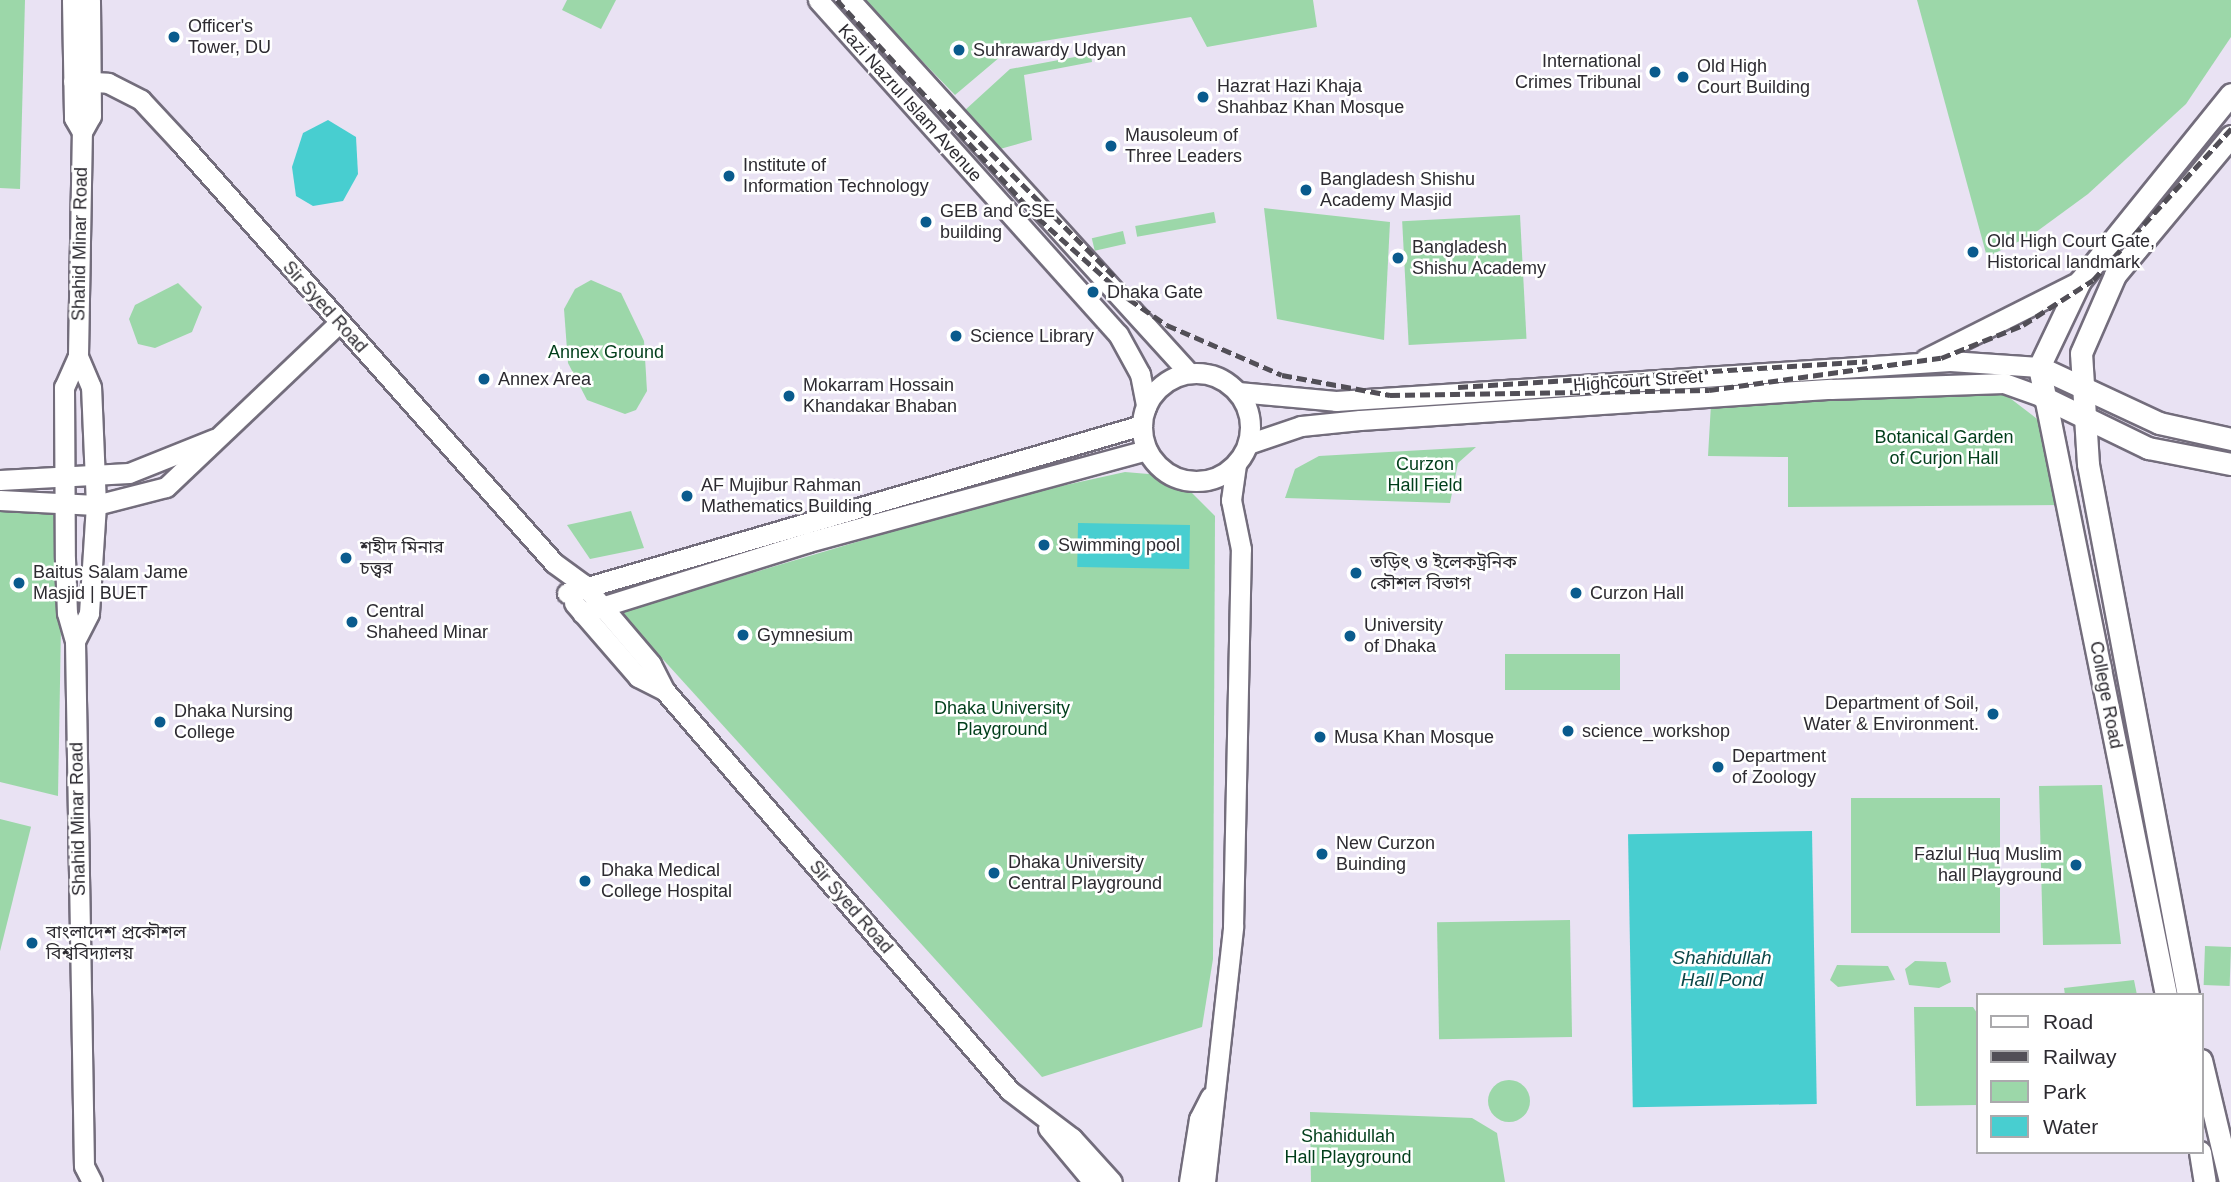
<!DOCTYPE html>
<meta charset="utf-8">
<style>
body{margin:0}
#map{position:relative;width:2231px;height:1182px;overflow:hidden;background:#e9e2f3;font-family:Helvetica,"Noto Sans Bengali",sans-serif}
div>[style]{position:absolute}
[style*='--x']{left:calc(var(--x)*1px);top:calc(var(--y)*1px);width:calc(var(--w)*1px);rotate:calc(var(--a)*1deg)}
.green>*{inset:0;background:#9cd7a9;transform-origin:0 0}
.round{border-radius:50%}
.water>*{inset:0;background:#48ced0;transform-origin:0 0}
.roads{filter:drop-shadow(2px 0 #736d7c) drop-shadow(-2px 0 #736d7c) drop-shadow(0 2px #736d7c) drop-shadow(0 -2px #736d7c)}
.secondary>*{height:19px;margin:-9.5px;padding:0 9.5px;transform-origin:9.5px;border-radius:9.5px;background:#fff}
.secondary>.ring{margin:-9.5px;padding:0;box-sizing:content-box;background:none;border:19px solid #fff;border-radius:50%}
.primary>*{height:21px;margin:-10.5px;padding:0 10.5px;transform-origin:10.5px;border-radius:10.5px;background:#fff}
.rail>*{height:4.5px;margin-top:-2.25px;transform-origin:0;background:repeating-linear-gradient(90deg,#524f57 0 10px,transparent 0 15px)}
.dots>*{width:19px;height:19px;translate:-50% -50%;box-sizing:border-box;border:4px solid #fff;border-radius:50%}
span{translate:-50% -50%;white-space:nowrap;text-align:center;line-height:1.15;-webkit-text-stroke:5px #fff;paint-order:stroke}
.poi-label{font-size:18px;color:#2d2b31}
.left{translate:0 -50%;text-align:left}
.right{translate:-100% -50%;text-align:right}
.street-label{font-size:18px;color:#2d2b31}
.park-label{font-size:18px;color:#003e1a}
.water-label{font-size:19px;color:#0c4849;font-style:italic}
.legend{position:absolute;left:1976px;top:993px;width:228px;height:161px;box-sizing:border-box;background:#fff;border:2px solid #abaaad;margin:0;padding:9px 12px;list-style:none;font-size:21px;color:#2d2b31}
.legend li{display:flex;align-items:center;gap:14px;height:35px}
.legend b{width:35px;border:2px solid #abaaad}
</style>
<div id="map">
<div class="green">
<div style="clip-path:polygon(0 0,25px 0,20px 189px,0 188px)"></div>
<div style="clip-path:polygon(567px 0,616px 0,601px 29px,562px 10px)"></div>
<div style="clip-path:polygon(863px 0,1313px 0,1317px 27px,1207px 47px,1191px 17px,1013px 46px,955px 95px)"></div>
<div style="clip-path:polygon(1917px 0,2231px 0,2231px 37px,2186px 104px,2088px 194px,2032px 235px,1987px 257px)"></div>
<div style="clip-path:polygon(1091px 54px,1092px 62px,1024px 75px,1032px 140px,1000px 149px,964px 111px,1010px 69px)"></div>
<div style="clip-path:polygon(1264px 208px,1390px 222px,1384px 340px,1277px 319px)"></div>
<div style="left:1214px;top:212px;width:11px;height:80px;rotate:80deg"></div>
<div style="left:1520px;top:215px;width:124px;height:118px;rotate:87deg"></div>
<div style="left:1123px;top:231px;width:13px;height:32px;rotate:77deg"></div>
<div style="clip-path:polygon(591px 280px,621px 293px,644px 341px,647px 391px,636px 410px,625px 414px,587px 400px,568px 363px,564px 309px,575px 289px)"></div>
<div style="clip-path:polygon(178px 283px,202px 307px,192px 332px,155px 348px,138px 344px,129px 319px,135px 305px)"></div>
<div style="clip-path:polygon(2002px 392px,2041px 422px,2061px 505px,1788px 507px,1788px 457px,1708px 456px,1711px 404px)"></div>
<div style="clip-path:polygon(1476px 447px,1458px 463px,1450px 503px,1285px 498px,1295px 469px,1319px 456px)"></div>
<div style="clip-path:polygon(1125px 472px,1160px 475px,1186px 487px,1215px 516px,1213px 959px,1202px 1027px,1042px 1077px,620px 612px,1002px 499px)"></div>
<div style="clip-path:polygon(0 505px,63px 512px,58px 796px,0 782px)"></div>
<div style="clip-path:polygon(631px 511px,644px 548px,590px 559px,567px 525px)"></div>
<div style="left:1505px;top:654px;width:115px;height:36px"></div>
<div style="clip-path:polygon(2102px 785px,2121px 944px,2043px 945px,2039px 786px)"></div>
<div style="left:2000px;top:798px;width:135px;height:149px;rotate:90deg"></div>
<div style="left:0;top:819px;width:32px;height:363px;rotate:14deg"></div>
<div style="left:1570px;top:920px;width:117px;height:133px;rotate:89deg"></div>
<div style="left:2205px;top:946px;width:26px;height:39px;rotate:2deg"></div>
<div style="clip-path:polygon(1915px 961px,1946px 962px,1951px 982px,1939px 988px,1909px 985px,1905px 969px)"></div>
<div style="clip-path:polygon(1837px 965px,1888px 966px,1895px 980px,1838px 987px,1830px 980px)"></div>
<div style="clip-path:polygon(2134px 980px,2137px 995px,2065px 995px,2064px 988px)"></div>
<div style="clip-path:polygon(1914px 1007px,1973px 1007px,1977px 1013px,1977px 1105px,1916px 1106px)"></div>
<div class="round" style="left:1488px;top:1080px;width:42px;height:42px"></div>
<div style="clip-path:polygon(1310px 1112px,1472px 1118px,1497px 1133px,1505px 1182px,1311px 1182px)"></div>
</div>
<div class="water">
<div style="clip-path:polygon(328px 120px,356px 137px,358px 174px,343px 201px,313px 206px,296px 196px,292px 167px,303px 133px)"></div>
<div style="left:1078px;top:523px;width:112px;height:44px;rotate:1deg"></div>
<div style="left:1812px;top:831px;width:273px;height:184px;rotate:89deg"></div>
</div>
<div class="roads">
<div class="secondary">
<div style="--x:72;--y:0;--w:118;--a:89"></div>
<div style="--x:74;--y:118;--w:16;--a:60"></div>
<div style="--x:818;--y:0;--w:449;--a:48.1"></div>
<div style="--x:1118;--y:334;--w:46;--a:61.2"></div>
<div style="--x:1140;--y:374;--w:33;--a:79"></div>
<div style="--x:850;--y:0;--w:504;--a:47.73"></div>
<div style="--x:73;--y:81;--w:35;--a:3"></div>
<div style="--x:108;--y:83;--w:37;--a:27"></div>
<div style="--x:141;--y:100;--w:57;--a:47.1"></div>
<div style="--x:180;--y:142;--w:563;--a:48.38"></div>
<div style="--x:554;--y:563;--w:36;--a:36"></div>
<div style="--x:583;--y:584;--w:105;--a:49.6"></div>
<div style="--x:651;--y:664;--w:30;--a:63"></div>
<div style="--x:665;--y:691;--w:528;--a:49.22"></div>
<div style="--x:1010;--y:1091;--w:78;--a:37.2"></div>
<div style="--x:1072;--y:1138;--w:59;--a:47.7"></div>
<div style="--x:78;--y:356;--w:34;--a:114"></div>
<div style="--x:64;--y:387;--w:172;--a:89.7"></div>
<div style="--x:65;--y:559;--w:54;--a:87.9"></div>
<div style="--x:67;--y:613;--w:29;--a:74"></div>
<div style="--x:75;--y:641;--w:525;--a:89.02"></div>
<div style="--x:84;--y:1166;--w:18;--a:63"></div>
<div style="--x:1925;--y:359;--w:174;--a:-26.7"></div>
<div class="ring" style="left:1142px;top:373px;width:89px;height:89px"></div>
<div style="--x:1238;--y:392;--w:98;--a:5.2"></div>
<div style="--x:1336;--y:401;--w:615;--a:-3.73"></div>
<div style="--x:1950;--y:361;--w:89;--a:3.9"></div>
<div style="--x:1248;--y:444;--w:56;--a:-18.8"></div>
<div style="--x:1301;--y:426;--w:59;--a:-5.8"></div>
<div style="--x:1360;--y:420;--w:472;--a:-3.8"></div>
<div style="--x:1831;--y:389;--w:173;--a:-2"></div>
<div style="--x:2004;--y:383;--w:41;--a:19.7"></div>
<div style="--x:0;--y:480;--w:129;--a:-3.1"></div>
<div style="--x:129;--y:473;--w:92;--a:-21.8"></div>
<div style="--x:0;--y:500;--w:96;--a:3"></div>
<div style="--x:96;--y:505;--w:72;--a:-14.4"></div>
<div style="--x:166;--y:487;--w:238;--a:-43.5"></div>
<div style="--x:567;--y:593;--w:599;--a:-16.29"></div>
<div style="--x:574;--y:603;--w:98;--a:49.1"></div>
<div style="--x:638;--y:677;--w:30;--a:27"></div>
<div style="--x:582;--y:613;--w:237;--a:-17.4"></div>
<div style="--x:808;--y:542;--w:351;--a:-15.2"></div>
<div style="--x:75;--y:641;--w:31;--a:-63"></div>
<div style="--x:89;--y:613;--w:108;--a:-86.3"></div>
<div style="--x:96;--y:505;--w:118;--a:-92.4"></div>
<div style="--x:91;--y:387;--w:34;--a:-113"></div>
<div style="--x:78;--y:356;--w:224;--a:-89"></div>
<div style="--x:82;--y:132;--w:18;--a:-61"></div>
<div style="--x:91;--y:116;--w:116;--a:-90.5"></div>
<div style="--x:1048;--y:1128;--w:70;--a:50.2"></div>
<div style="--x:1189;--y:1182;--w:64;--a:-81"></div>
<div style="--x:1199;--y:1119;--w:25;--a:-63"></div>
<div style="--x:1205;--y:1182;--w:257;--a:-83.7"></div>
<div style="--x:1233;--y:927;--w:378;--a:-88.8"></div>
<div style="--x:1241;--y:549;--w:50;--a:-101.5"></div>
<div style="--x:1231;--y:500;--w:36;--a:-82"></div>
</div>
<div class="primary">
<div style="--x:2039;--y:367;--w:132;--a:25"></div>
<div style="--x:2159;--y:423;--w:74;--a:12.5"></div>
<div style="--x:2043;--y:397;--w:117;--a:25.9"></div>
<div style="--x:2148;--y:448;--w:85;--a:10.9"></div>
<div style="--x:2166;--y:995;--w:641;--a:-101.43"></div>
<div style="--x:2039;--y:367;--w:95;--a:-64.5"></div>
<div style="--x:2080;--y:281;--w:240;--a:-51.1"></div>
<div style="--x:2188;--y:995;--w:540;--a:-100.67"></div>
<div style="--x:2088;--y:464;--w:111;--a:-93.6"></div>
<div style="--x:2081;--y:353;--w:85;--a:-66.4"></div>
<div style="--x:2115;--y:275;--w:181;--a:-50.2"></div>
<div style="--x:2201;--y:1060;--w:125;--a:76.6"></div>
<div style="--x:2200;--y:1152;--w:30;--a:81"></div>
</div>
</div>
<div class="rail">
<div style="--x:837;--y:0;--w:297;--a:47.3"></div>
<div style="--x:1038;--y:218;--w:122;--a:41.7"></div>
<div style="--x:1129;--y:299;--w:46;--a:34.4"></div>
<div style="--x:1167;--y:325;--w:125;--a:23.5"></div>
<div style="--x:1282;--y:375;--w:110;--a:10.5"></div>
<div style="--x:1390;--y:395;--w:319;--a:-0.9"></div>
<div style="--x:1709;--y:390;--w:234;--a:-7.9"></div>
<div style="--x:1941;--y:358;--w:88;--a:-21.9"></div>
<div style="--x:2023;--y:325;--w:83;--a:-32.7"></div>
<div style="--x:2093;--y:280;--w:205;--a:-47.6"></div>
<div style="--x:948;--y:110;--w:238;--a:45"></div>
<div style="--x:1458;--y:387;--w:410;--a:-3.6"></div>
</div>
<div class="dots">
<div style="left:174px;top:37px;background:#0a5b8d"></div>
<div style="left:959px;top:50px;background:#0a5b8d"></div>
<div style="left:1655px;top:72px;background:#0a5b8d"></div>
<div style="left:1683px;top:77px;background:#0a5b8d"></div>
<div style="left:1203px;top:97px;background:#0a5b8d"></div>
<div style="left:1111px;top:146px;background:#0a5b8d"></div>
<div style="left:729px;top:176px;background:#0a5b8d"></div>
<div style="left:1306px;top:190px;background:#0a5b8d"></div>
<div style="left:926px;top:222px;background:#0a5b8d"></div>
<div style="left:1973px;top:252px;background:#0a5b8d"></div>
<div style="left:1398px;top:258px;background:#0a5b8d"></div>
<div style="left:1093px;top:292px;background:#0a5b8d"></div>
<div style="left:956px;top:336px;background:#0a5b8d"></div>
<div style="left:484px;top:379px;background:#0a5b8d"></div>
<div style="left:789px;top:396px;background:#0a5b8d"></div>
<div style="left:687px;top:496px;background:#0a5b8d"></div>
<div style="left:1044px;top:545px;background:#0a5b8d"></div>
<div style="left:346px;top:558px;background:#0a5b8d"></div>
<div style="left:1356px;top:573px;background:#0a5b8d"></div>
<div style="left:19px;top:583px;background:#0a5b8d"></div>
<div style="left:1576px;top:593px;background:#0a5b8d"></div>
<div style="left:352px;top:622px;background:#0a5b8d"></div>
<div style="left:743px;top:635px;background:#0a5b8d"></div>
<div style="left:1350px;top:636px;background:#0a5b8d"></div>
<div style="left:1993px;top:714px;background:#0a5b8d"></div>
<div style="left:160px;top:722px;background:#0a5b8d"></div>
<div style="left:1568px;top:731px;background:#0a5b8d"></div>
<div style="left:1320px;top:737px;background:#0a5b8d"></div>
<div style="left:1718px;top:767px;background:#0a5b8d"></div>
<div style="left:1322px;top:854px;background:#0a5b8d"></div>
<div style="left:2076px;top:865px;background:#0a5b8d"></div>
<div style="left:994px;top:873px;background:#0a5b8d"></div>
<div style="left:585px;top:881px;background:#0a5b8d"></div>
<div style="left:32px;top:943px;background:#0a5b8d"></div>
</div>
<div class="poi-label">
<span class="left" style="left:188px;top:37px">Officer's<br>Tower, DU</span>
<span class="left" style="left:973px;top:50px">Suhrawardy Udyan</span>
<span class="right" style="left:1641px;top:72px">International<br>Crimes Tribunal</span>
<span class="left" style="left:1697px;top:77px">Old High<br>Court Building</span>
<span class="left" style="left:1217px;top:97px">Hazrat Hazi Khaja<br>Shahbaz Khan Mosque</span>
<span class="left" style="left:1125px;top:146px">Mausoleum of<br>Three Leaders</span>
<span class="left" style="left:743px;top:176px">Institute of<br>Information Technology</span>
<span class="left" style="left:1320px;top:190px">Bangladesh Shishu<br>Academy Masjid</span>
<span class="left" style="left:940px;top:222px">GEB and CSE<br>building</span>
<span class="left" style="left:1987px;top:252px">Old High Court Gate,<br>Historical landmark</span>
<span class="left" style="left:1412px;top:258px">Bangladesh<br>Shishu Academy</span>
<span class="left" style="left:1107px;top:292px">Dhaka Gate</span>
<span class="left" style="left:970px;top:336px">Science Library</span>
<span class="left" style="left:498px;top:379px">Annex Area</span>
<span class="left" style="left:803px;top:396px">Mokarram Hossain<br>Khandakar Bhaban</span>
<span class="left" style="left:701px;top:496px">AF Mujibur Rahman<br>Mathematics Building</span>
<span class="left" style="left:1058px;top:545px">Swimming pool</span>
<span class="left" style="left:360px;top:558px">শহীদ মিনার<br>চত্ত্বর</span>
<span class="left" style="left:1370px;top:573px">তড়িৎ ও ইলেকট্রনিক<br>কৌশল বিভাগ</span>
<span class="left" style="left:33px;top:583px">Baitus Salam Jame<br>Masjid | BUET</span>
<span class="left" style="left:1590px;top:593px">Curzon Hall</span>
<span class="left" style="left:366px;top:622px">Central<br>Shaheed Minar</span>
<span class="left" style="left:1364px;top:636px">University<br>of Dhaka</span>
<span class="left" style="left:757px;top:635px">Gymnesium</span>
<span class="right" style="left:1979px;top:714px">Department of Soil,<br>Water &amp; Environment.</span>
<span class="left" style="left:174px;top:722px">Dhaka Nursing<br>College</span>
<span class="left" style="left:1582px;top:731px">science_workshop</span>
<span class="left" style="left:1334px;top:737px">Musa Khan Mosque</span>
<span class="left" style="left:1732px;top:767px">Department<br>of Zoology</span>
<span class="left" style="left:1336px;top:854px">New Curzon<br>Buinding</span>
<span class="right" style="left:2062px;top:865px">Fazlul Huq Muslim<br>hall Playground</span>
<span class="left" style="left:1008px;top:873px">Dhaka University<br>Central Playground</span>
<span class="left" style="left:601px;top:881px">Dhaka Medical<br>College Hospital</span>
<span class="left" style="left:46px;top:943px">বাংলাদেশ প্রকৌশল<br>বিশ্ববিদ্যালয়</span>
</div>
<div class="street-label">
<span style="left:910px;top:103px;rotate:48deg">Kazi Nazrul Islam Avenue</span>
<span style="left:80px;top:244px;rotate:-89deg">Shahid Minar Road</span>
<span style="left:325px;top:307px;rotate:48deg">Sir Syed Road</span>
<span style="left:1638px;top:381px;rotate:-4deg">Highcourt Street</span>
<span style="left:2106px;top:695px;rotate:79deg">College Road</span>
<span style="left:78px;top:819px;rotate:-91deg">Shahid Minar Road</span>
<span style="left:851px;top:907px;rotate:49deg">Sir Syed Road</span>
</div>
<div class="park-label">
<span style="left:606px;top:352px">Annex Ground</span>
<span style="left:1944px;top:448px">Botanical Garden<br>of Curjon Hall</span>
<span style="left:1425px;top:475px">Curzon<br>Hall Field</span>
<span style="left:1002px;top:719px">Dhaka University<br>Playground</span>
<span style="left:1348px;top:1147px">Shahidullah<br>Hall Playground</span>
</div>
<div class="water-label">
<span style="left:1722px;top:969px">Shahidullah<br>Hall Pond</span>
</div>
<ul class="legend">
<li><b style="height:9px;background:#fff"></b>Road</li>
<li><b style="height:9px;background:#524f57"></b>Railway</li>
<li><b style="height:19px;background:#9cd7a9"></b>Park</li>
<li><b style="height:19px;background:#48ced0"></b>Water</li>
</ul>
</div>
